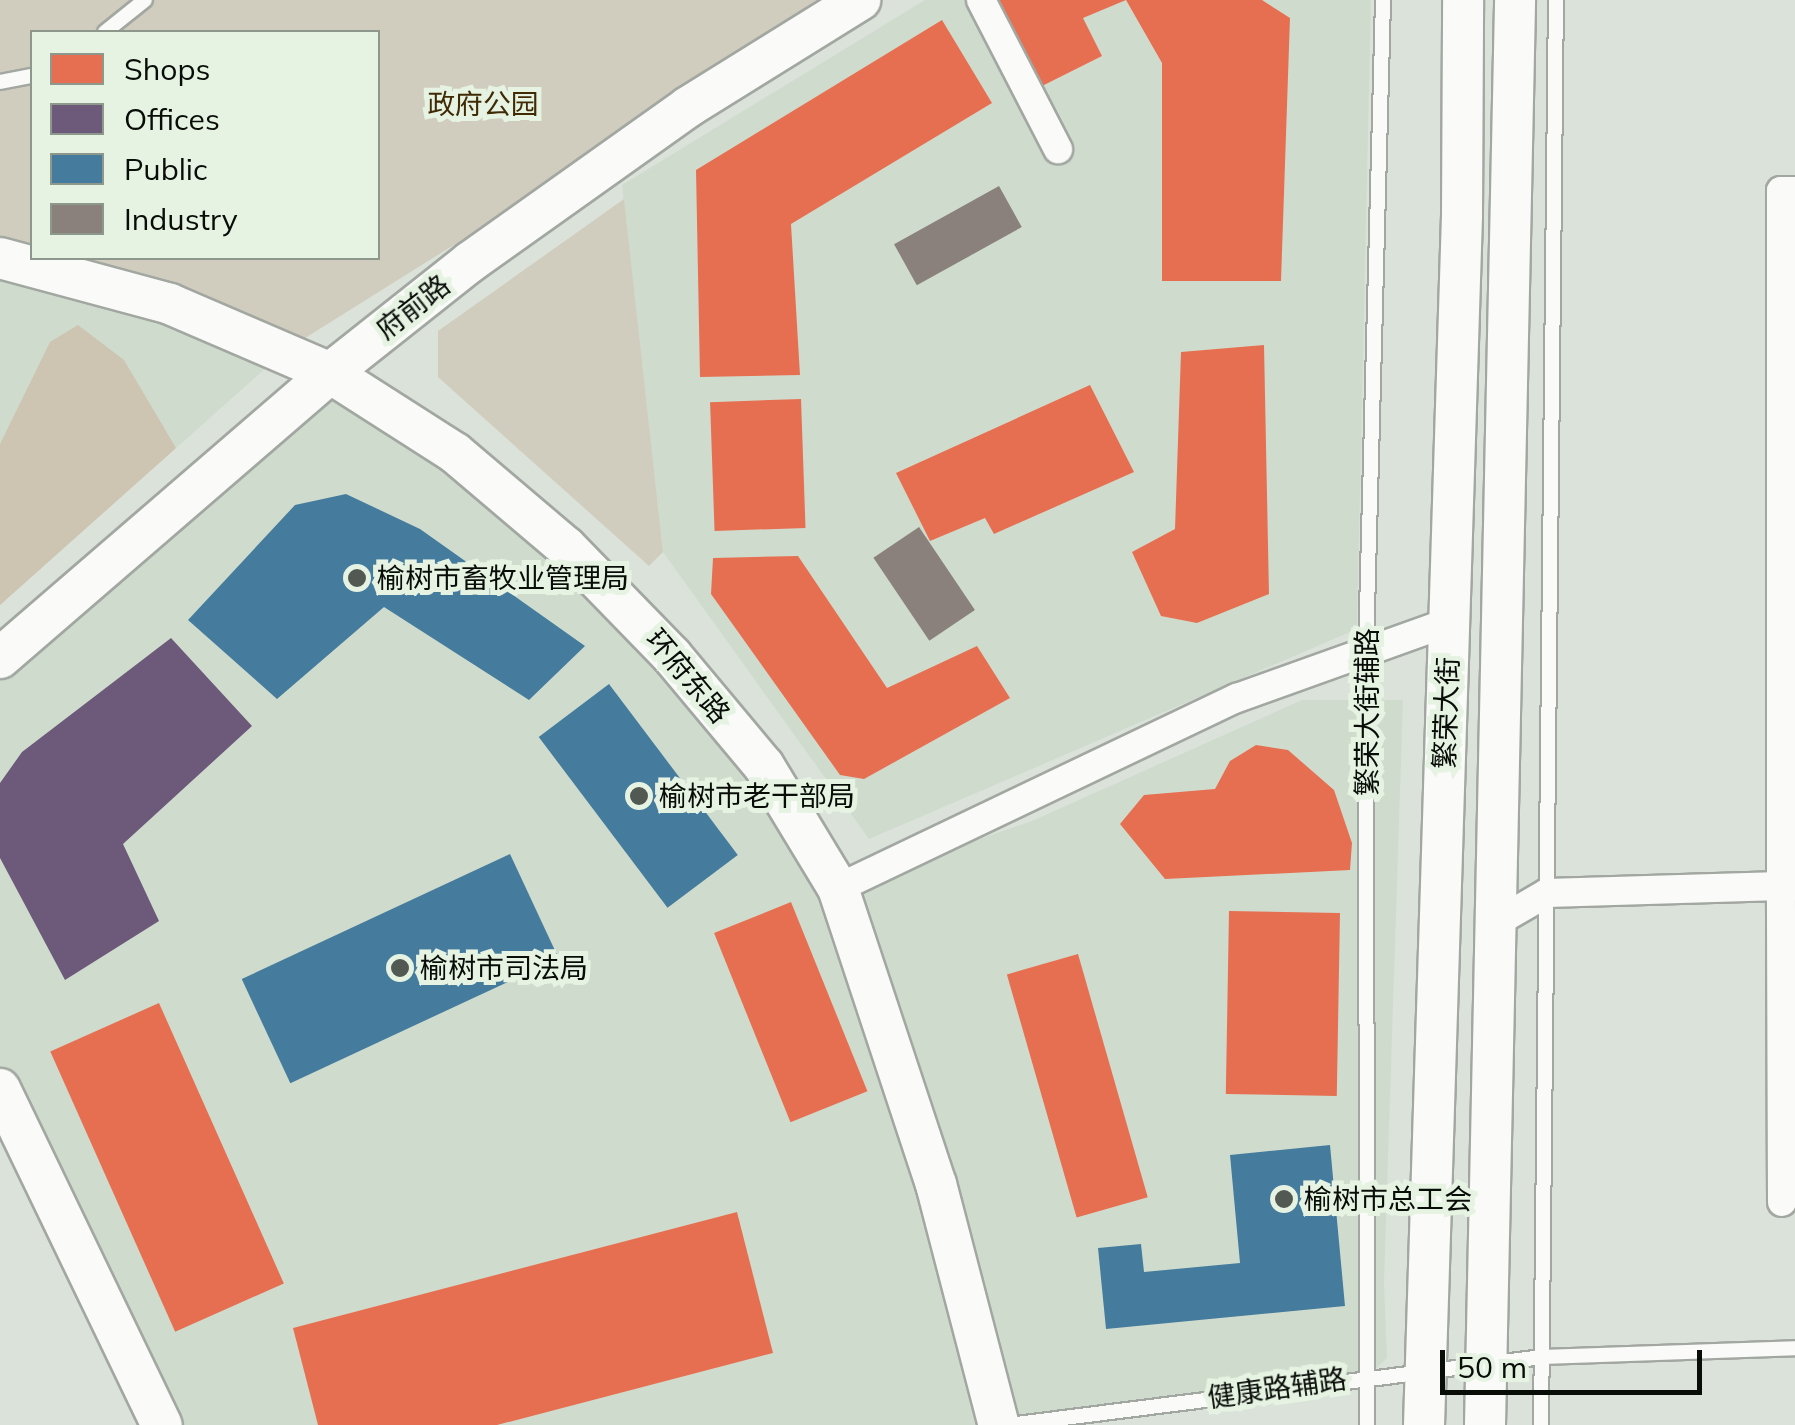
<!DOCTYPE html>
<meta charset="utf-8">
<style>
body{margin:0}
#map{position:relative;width:1795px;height:1425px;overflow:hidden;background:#dbe2da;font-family:Mulish,"Noto Sans SC",sans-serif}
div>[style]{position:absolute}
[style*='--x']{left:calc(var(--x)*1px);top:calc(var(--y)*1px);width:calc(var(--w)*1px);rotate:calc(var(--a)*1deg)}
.built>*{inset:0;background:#cfdccd}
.green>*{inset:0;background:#d1cdbe}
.forest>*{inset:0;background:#cdc4b1}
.shops>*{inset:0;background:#e76f51;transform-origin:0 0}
.offices>*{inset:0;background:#6d597a}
.public>*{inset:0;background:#457b9d;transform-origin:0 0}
.industry>*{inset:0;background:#8a817c;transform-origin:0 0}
.roads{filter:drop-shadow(2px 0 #a2a7a1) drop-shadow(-2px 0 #a2a7a1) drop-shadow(0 2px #a2a7a1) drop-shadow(0 -2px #a2a7a1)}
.lane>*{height:14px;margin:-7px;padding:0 7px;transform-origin:7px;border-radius:7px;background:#fafbf9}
.street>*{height:28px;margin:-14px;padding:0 14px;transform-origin:14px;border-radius:14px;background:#fafbf9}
.secondary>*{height:40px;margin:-20px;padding:0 20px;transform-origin:20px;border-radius:20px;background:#fafbf9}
.dots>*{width:28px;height:28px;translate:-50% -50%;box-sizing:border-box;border:5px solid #e6f3e3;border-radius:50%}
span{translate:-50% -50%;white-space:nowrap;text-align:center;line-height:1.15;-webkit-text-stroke:10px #e6f3e3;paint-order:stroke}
.park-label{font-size:28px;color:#402a04}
.street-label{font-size:28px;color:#090d08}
.poi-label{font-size:28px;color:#090d08}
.left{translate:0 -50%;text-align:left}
.legend{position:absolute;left:30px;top:30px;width:350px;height:230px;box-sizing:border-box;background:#e6f3e3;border:2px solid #8e978b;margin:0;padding:12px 18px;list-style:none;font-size:30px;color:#090d08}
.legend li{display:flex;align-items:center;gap:20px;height:50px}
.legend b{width:50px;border:2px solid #8e978b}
.scale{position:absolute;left:1440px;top:1350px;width:262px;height:45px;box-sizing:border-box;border:5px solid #090d08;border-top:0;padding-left:12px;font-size:30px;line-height:35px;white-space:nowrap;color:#090d08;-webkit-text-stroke:8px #e6f3e3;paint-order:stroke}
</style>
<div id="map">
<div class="built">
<div style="clip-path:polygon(925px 0,1371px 0,1357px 629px,869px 839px,663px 552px,622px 185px)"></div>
<div style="clip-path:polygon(0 266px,286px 350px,0 605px)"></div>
<div style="clip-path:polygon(330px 373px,566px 547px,838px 888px,1032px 821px,1302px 700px,1403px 700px,1384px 1282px,1387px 1358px,1368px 1376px,1009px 1425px,162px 1425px,0 1089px,0 652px)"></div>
</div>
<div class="green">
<div style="clip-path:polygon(evenodd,0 0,845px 0,286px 350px,0 266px,0 0,32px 32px,378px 32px,378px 258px,32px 258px,32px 32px)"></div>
<div style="clip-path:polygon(624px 199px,663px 552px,649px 566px,438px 377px,438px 331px)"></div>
</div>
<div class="forest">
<div style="clip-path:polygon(78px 325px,124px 360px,176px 448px,0 605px,0 444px,50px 342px)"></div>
</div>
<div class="shops">
<div style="clip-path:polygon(999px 0,1126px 0,1083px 18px,1102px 56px,1036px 89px,990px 5px)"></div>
<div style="clip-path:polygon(1126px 0,1262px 0,1290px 18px,1281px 281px,1162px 281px,1162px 63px)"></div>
<div style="clip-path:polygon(942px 20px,992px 103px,791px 224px,800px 375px,700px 377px,696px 170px)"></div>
<div style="clip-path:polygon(1264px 345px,1269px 594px,1197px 623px,1161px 616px,1132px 552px,1175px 529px,1181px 352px)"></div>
<div style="clip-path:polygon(1090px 385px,1134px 472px,994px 534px,985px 518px,930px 541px,896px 473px)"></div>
<div style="left:801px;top:399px;width:129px;height:91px;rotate:88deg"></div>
<div style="clip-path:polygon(798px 556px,887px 688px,977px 646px,1010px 698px,864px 779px,840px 775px,711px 594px,713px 558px)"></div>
<div style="clip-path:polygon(1256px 745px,1288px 750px,1334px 790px,1352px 843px,1350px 870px,1165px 879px,1120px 824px,1144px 795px,1215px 789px,1230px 761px)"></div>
<div style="left:791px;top:902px;width:204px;height:83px;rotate:68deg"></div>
<div style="left:1229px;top:911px;width:111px;height:183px;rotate:1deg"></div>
<div style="left:1078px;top:954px;width:253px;height:74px;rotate:74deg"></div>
<div style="left:159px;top:1003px;width:307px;height:119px;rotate:66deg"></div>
<div style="clip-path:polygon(737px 1212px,773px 1353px,497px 1425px,318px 1425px,293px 1328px)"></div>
</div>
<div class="offices">
<div style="clip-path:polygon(171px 638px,252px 726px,123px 844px,159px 921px,65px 980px,0 858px,0 783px,22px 752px)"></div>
</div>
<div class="public">
<div style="clip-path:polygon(346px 494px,420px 529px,585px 646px,529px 700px,384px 607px,277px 699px,188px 620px,295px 505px)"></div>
<div style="left:609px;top:684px;width:214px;height:88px;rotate:53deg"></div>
<div style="left:510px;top:854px;width:115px;height:296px;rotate:65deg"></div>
<div style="clip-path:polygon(1330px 1145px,1345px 1306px,1106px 1329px,1098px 1248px,1141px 1244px,1144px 1272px,1240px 1263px,1230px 1155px)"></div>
</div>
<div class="industry">
<div style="left:999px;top:186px;width:47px;height:120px;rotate:61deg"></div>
<div style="left:919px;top:527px;width:100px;height:55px;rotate:56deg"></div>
</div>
<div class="roads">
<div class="lane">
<div style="--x:105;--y:32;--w:51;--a:-38.7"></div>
<div style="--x:0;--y:82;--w:33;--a:-11"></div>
<div style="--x:1009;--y:1425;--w:537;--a:-7.27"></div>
<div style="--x:1542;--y:1357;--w:253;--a:-2"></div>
<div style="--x:1367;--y:1425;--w:776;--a:-90.07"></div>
<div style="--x:1366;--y:649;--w:649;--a:-88.5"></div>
<div style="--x:1541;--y:1425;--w:1425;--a:-89.4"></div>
</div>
<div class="street">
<div style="--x:981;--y:0;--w:168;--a:62.7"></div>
<div style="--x:838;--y:888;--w:442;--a:-25.5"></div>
<div style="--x:1237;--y:698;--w:225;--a:-19.7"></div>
<div style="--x:1497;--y:922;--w:58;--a:-30.1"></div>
<div style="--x:1547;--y:893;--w:234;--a:-1.7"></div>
<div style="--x:1781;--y:886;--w:695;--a:-90"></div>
<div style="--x:1781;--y:191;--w:14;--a:0"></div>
<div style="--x:1782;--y:1202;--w:316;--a:-90.2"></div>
<div style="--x:1781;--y:886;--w:14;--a:0"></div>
</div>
<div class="secondary">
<div style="--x:0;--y:258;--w:176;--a:15.1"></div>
<div style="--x:170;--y:304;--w:174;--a:23.3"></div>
<div style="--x:330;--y:373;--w:148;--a:32.6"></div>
<div style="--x:455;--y:453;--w:145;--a:40.3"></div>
<div style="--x:566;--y:547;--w:152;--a:45.8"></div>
<div style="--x:672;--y:656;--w:143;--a:50.1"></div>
<div style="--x:764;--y:766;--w:143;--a:58.8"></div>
<div style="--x:838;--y:888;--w:312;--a:71.7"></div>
<div style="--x:936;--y:1184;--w:249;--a:75.4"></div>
<div style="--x:0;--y:658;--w:436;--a:-40.8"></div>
<div style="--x:330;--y:373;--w:179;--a:-38.4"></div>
<div style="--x:470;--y:262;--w:267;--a:-35.4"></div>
<div style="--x:688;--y:107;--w:203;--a:-31.9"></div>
<div style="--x:0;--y:1089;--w:373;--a:64.3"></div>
<div style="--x:1424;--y:1425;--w:1211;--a:-88.2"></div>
<div style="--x:1462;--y:215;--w:215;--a:-89.7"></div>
<div style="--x:1485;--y:1425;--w:1425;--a:-88.79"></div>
</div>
</div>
<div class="dots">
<div style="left:357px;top:578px;background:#525852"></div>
<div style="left:639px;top:796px;background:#525852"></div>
<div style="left:400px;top:968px;background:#525852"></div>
<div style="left:1284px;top:1199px;background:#525852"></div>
</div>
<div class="park-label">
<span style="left:483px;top:104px">政府公园</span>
</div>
<div class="street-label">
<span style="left:413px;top:307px;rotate:-38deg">府前路</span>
<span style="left:688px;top:676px;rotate:50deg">环府东路</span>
<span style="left:1367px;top:712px;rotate:-90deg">繁荣大街辅路</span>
<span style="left:1446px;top:713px;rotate:-88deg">繁荣大街</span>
<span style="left:1277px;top:1388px;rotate:-8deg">健康路辅路</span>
</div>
<div class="poi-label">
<span class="left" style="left:377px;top:578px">榆树市畜牧业管理局</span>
<span class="left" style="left:659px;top:796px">榆树市老干部局</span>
<span class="left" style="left:420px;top:968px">榆树市司法局</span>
<span class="left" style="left:1304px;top:1199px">榆树市总工会</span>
</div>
<ul class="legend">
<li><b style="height:28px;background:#e76f51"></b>Shops</li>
<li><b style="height:28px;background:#6d597a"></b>Offices</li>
<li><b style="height:28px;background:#457b9d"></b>Public</li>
<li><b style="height:28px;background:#8a817c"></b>Industry</li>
</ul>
<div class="scale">50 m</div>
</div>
